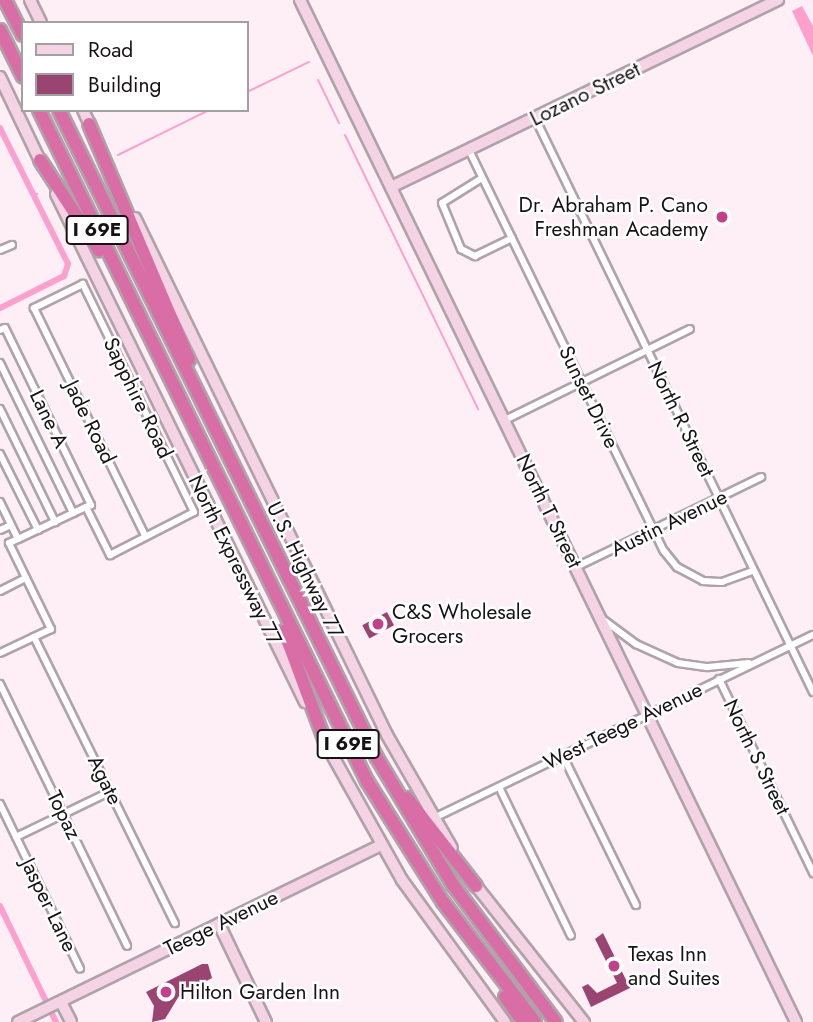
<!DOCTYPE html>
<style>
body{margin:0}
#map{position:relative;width:813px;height:1022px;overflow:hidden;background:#fdeff5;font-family:Jost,sans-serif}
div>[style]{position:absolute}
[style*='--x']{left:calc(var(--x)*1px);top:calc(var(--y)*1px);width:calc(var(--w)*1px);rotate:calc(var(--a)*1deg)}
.water>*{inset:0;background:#fea0ce}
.stream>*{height:2px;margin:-1px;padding:0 1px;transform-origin:1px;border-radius:1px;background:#fea0ce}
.canal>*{height:6px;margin:-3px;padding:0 3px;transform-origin:3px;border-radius:3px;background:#fea0ce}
.building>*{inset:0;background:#994471;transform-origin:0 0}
.roads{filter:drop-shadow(2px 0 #afa2a8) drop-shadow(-2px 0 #afa2a8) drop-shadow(0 2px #afa2a8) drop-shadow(0 -2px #afa2a8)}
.street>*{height:6px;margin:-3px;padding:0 3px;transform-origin:3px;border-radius:3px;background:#fff}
.secondary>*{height:10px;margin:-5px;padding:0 5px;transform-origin:5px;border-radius:5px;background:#f4d4e4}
.highway>*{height:12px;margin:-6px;padding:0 6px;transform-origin:6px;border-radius:6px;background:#d96ea6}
.dots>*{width:19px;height:19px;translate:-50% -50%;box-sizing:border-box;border:4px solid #fff;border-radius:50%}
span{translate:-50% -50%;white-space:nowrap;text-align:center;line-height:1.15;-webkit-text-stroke:5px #fff;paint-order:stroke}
.shield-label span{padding:2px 5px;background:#fff;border:2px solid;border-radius:5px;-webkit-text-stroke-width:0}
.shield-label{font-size:19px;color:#171214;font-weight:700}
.street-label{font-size:21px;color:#171214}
.poi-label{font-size:21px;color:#171214}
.right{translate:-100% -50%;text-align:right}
.left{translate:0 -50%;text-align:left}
.legend{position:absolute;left:21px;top:21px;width:228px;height:91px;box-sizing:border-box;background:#fff;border:2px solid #a2a0a1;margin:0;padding:9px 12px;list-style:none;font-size:21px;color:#171214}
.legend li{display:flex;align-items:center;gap:14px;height:35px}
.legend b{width:35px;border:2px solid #a2a0a1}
</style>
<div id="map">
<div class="water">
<div style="clip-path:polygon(802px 6px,813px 26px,813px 56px,792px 11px)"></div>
</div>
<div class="stream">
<div style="--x:318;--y:80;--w:48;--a:64"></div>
<div style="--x:247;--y:92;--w:69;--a:-25.8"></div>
<div style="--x:345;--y:135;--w:305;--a:64.1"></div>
<div style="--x:118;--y:155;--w:102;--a:-26.3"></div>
<div style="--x:34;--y:196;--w:4;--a:-34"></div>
</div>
<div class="canal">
<div style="--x:0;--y:128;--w:152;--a:63.4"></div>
<div style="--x:68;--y:264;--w:13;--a:108"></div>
<div style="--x:64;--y:276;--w:72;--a:153.4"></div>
<div style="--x:0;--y:906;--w:129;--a:64.2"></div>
</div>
<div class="building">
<div style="left:387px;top:612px;width:15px;height:28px;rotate:62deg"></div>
<div style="clip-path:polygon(603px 933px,630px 988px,591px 1007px,582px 987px,588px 984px,597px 993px,617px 983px,595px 939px)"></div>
<div style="clip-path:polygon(202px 964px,208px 964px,212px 978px,179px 996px,165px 1019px,152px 1022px,154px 1006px,146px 992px)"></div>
</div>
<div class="roads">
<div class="street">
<div style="--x:535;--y:118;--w:638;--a:64.16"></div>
<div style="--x:469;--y:150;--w:446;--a:64.1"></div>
<div style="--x:664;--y:551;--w:21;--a:51"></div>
<div style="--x:677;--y:567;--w:30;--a:28"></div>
<div style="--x:703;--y:581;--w:19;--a:3"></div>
<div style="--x:722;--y:582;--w:33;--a:-20"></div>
<div style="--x:482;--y:178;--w:47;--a:148"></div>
<div style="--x:442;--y:203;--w:50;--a:67.6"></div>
<div style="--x:461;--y:249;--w:16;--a:27"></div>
<div style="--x:475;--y:256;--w:41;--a:-25.9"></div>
<div style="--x:0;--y:250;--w:13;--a:-23"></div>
<div style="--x:0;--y:330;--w:5;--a:-22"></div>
<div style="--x:5;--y:328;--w:197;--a:64.1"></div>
<div style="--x:91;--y:505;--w:5;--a:158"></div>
<div style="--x:0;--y:363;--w:167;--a:64"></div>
<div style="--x:0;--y:409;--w:126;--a:64"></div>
<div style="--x:505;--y:420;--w:206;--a:-26.2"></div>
<div style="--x:0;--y:454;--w:85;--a:63.4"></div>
<div style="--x:0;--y:502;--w:41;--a:64.1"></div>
<div style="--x:18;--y:539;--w:10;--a:156"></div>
<div style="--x:9;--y:543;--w:96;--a:64"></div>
<div style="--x:51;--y:629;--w:56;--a:154.8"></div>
<div style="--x:86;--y:507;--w:54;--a:63.4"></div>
<div style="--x:110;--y:555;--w:94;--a:-27.1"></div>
<div style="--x:194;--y:512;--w:254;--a:-116"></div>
<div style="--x:83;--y:284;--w:55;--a:153.9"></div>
<div style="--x:34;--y:308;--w:254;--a:64"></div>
<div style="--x:0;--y:530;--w:12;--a:-24"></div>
<div style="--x:18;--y:539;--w:75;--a:-25.2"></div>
<div style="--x:576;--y:567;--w:206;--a:-25.9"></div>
<div style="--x:0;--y:591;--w:29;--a:-27"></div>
<div style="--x:601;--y:618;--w:44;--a:36.6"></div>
<div style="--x:636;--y:644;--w:46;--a:24.3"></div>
<div style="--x:678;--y:663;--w:30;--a:8"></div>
<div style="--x:708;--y:667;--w:41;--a:-5.6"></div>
<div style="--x:34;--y:637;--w:319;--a:63.8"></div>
<div style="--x:719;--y:679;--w:216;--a:64.1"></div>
<div style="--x:0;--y:684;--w:291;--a:64.1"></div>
<div style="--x:563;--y:756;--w:166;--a:63.9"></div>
<div style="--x:499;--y:787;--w:165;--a:64.2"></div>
<div style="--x:0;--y:804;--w:183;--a:64.1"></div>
<div style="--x:434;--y:818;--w:421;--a:-25.8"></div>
<div style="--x:16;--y:837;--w:106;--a:-25.8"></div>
</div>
<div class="secondary">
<div style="--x:30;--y:0;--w:25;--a:64"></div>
<div style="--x:300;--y:0;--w:1136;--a:64.11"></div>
<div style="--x:0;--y:77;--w:98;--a:64.5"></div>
<div style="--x:83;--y:110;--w:21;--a:65"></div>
<div style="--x:391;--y:187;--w:430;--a:-25.8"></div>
<div style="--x:56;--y:194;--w:566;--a:63.89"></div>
<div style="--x:135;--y:218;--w:575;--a:64.01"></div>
<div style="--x:387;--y:735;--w:130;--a:60.1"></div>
<div style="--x:326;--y:744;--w:156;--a:60.8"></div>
<div style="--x:402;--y:880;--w:175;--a:54"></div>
<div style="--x:473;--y:882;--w:179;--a:51.6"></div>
<div style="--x:219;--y:924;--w:109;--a:64.4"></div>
<div style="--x:61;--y:1002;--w:22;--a:63"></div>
<div style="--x:18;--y:1022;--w:404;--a:-26"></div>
</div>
<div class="highway">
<div style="--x:5;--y:0;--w:39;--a:63"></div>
<div style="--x:0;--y:30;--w:52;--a:63.9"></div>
<div style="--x:39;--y:110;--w:747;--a:63.95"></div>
<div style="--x:367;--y:781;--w:143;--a:57.9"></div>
<div style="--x:443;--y:902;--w:151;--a:52.5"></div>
<div style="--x:59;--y:110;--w:722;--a:63.86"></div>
<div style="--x:377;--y:758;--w:148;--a:59.1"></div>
<div style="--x:453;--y:885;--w:171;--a:53.1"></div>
<div style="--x:89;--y:124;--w:256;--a:67"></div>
<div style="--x:40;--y:160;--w:108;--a:56.8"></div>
<div style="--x:284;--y:631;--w:126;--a:69.6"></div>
<div style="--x:407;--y:798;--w:112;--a:51.9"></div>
<div style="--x:505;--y:997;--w:31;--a:54"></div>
</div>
</div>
<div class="dots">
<div style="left:722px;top:217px;background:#c14089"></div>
<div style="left:378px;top:624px;background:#c14089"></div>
<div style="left:614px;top:966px;background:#c14089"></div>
<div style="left:166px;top:992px;background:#c14089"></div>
</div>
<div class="shield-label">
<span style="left:97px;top:230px">I 69E</span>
<span style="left:348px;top:744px">I 69E</span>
</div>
<div class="street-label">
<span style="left:585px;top:94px;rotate:-26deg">Lozano Street</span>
<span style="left:589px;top:397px;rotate:64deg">Sunset Drive</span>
<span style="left:138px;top:398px;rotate:64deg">Sapphire Road</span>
<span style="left:49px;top:419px;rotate:64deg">Lane A</span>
<span style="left:681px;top:419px;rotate:64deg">North R Street</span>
<span style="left:90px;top:422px;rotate:64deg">Jade Road</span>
<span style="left:549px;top:511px;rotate:64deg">North T Street</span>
<span style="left:669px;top:523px;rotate:-26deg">Austin Avenue</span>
<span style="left:235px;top:560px;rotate:64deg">North Expressway 77</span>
<span style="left:305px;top:570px;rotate:64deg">U.S. Highway 77</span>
<span style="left:623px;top:726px;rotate:-26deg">West Teege Avenue</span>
<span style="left:757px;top:757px;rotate:64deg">North S Street</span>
<span style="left:105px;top:780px;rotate:64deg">Agate</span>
<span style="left:64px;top:815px;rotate:64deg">Topaz</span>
<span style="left:49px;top:905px;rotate:64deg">Jasper Lane</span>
<span style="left:221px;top:923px;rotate:-26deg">Teege Avenue</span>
</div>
<div class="poi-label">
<span class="right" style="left:708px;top:217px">Dr. Abraham P. Cano<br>Freshman Academy</span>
<span class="left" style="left:392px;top:624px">C&amp;S Wholesale<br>Grocers</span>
<span class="left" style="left:628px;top:966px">Texas Inn<br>and Suites</span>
<span class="left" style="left:180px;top:992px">Hilton Garden Inn</span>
</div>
<ul class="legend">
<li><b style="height:9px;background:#f4d4e4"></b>Road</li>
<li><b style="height:19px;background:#994471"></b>Building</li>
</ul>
</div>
